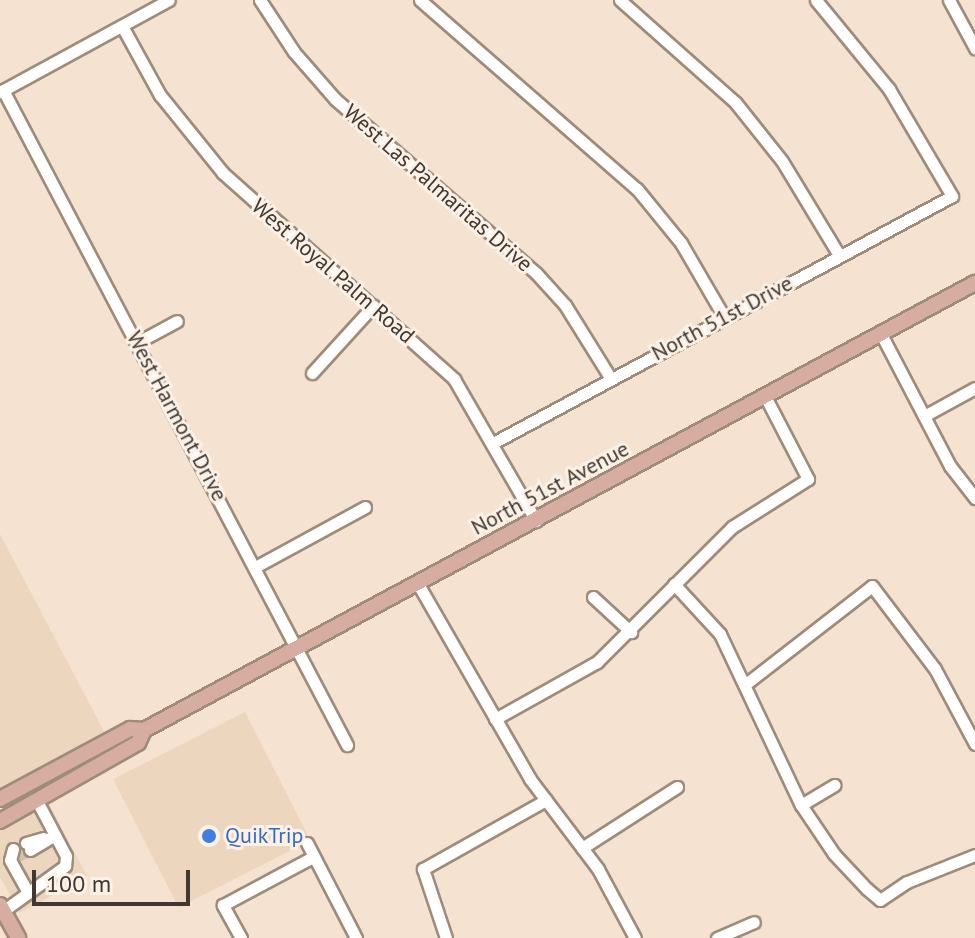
<!DOCTYPE html>
<style>
body{margin:0}
#map{position:relative;width:975px;height:938px;overflow:hidden;background:#f5e2d0;font-family:"PT Sans",sans-serif}
div>[style]{position:absolute}
[style*='--x']{left:calc(var(--x)*1px);top:calc(var(--y)*1px);width:calc(var(--w)*1px);rotate:calc(var(--a)*1deg)}
.built>*{inset:0;background:#edd6be;transform-origin:0 0}
.minor-tunnel>*{height:11px;margin-top:-5.5px;transform-origin:0;background:repeating-linear-gradient(90deg,#d1c0b0 0 11px,transparent 0 16.5px)}
.roads{filter:drop-shadow(2px 0 #9e8c7b) drop-shadow(-2px 0 #9e8c7b) drop-shadow(0 2px #9e8c7b) drop-shadow(0 -2px #9e8c7b)}
.minor>*{height:11px;margin:-5.5px;padding:0 5.5px;transform-origin:5.5px;border-radius:5.5px;background:#fff}
.major>*{height:14px;margin:-7px;padding:0 7px;transform-origin:7px;border-radius:7px;background:#d6ada0}
.dots>*{width:22px;height:22px;translate:-50% -50%;box-sizing:border-box;border:4px solid #fcf1e6;border-radius:50%}
span{translate:-50% -50%;white-space:nowrap;text-align:center;line-height:1.15;-webkit-text-stroke:6px #fcf1e6;paint-order:stroke}
.street-label{font-size:22px;color:#403831}
.shop-label{font-size:22px;color:#366cbe}
.left{translate:0 -50%;text-align:left}
.scale{position:absolute;left:32px;top:870px;width:158px;height:36px;box-sizing:border-box;border:4px solid #403831;border-top:0;padding-left:10px;font-size:24px;line-height:28px;white-space:nowrap;color:#403831;-webkit-text-stroke:6px #fcf1e6;paint-order:stroke}
</style>
<div id="map">
<div class="built">
<div style="clip-path:polygon(0 534px,106px 735px,0 792px)"></div>
<div style="left:245px;top:712px;width:144px;height:148px;rotate:63deg"></div>
<div style="clip-path:polygon(49px 804px,87px 876px,20px 913px,0 877px,0 830px)"></div>
</div>
<div class="minor-tunnel">
<div style="--x:17;--y:857;--w:15;--a:-28"></div>
</div>
<div class="roads">
<div class="minor">
<div style="--x:260;--y:0;--w:62;--a:56.8"></div>
<div style="--x:294;--y:52;--w:62;--a:48.9"></div>
<div style="--x:335;--y:99;--w:266;--a:40.9"></div>
<div style="--x:536;--y:273;--w:43;--a:47.8"></div>
<div style="--x:565;--y:305;--w:87;--a:58.1"></div>
<div style="--x:420;--y:0;--w:288;--a:41.1"></div>
<div style="--x:637;--y:189;--w:70;--a:50.8"></div>
<div style="--x:681;--y:243;--w:86;--a:59.8"></div>
<div style="--x:620;--y:0;--w:154;--a:41.6"></div>
<div style="--x:735;--y:102;--w:75;--a:51.5"></div>
<div style="--x:782;--y:161;--w:110;--a:58.8"></div>
<div style="--x:949;--y:0;--w:55;--a:61.6"></div>
<div style="--x:122;--y:26;--w:79;--a:61.2"></div>
<div style="--x:160;--y:95;--w:100;--a:51.1"></div>
<div style="--x:223;--y:173;--w:310;--a:41.7"></div>
<div style="--x:454;--y:379;--w:164;--a:60"></div>
<div style="--x:3;--y:90;--w:740;--a:62.29"></div>
<div style="--x:0;--y:92;--w:192;--a:-28.6"></div>
<div style="--x:881;--y:334;--w:149;--a:62.4"></div>
<div style="--x:950;--y:466;--w:41;--a:52"></div>
<div style="--x:138;--y:342;--w:44;--a:-28.3"></div>
<div style="--x:312;--y:373;--w:91;--a:-47.7"></div>
<div style="--x:924;--y:416;--w:58;--a:-28.8"></div>
<div style="--x:493;--y:443;--w:521;--a:-28.29"></div>
<div style="--x:952;--y:196;--w:124;--a:-120.5"></div>
<div style="--x:889;--y:89;--w:115;--a:-129.4"></div>
<div style="--x:257;--y:566;--w:123;--a:-28.6"></div>
<div style="--x:418;--y:584;--w:225;--a:60.1"></div>
<div style="--x:530;--y:779;--w:113;--a:52.9"></div>
<div style="--x:598;--y:869;--w:78;--a:61.8"></div>
<div style="--x:674;--y:584;--w:68;--a:47.4"></div>
<div style="--x:720;--y:634;--w:189;--a:64.7"></div>
<div style="--x:801;--y:805;--w:59;--a:56"></div>
<div style="--x:834;--y:854;--w:48;--a:46.7"></div>
<div style="--x:867;--y:889;--w:17;--a:40"></div>
<div style="--x:880;--y:900;--w:32;--a:-34"></div>
<div style="--x:907;--y:882;--w:73;--a:-21.7"></div>
<div style="--x:593;--y:597;--w:52;--a:42.6"></div>
<div style="--x:747;--y:683;--w:158;--a:-37.8"></div>
<div style="--x:872;--y:586;--w:104;--a:52.8"></div>
<div style="--x:935;--y:669;--w:85;--a:61.9"></div>
<div style="--x:495;--y:719;--w:117;--a:-29.2"></div>
<div style="--x:597;--y:662;--w:191;--a:-45"></div>
<div style="--x:732;--y:527;--w:90;--a:-32.3"></div>
<div style="--x:808;--y:479;--w:93;--a:-117.4"></div>
<div style="--x:801;--y:805;--w:39;--a:-31"></div>
<div style="--x:26;--y:843;--w:18;--a:-16"></div>
<div style="--x:307;--y:843;--w:107;--a:62.7"></div>
<div style="--x:582;--y:848;--w:113;--a:-32.7"></div>
<div style="--x:13;--y:849;--w:11;--a:105"></div>
<div style="--x:10;--y:860;--w:37;--a:61"></div>
<div style="--x:30;--y:850;--w:29;--a:-31"></div>
<div style="--x:3;--y:911;--w:77;--a:-36"></div>
<div style="--x:65;--y:866;--w:10;--a:-84"></div>
<div style="--x:66;--y:856;--w:62;--a:-117.8"></div>
<div style="--x:241;--y:938;--w:38;--a:-119"></div>
<div style="--x:223;--y:905;--w:102;--a:-28.1"></div>
<div style="--x:446;--y:938;--w:73;--a:-108.4"></div>
<div style="--x:423;--y:869;--w:141;--a:-29.3"></div>
<div style="--x:717;--y:938;--w:40;--a:-23.4"></div>
</div>
<div class="major">
<div style="--x:0;--y:799;--w:148;--a:-28.3"></div>
<div style="--x:130;--y:729;--w:14;--a:4"></div>
<div style="--x:144;--y:730;--w:944;--a:-28.28"></div>
<div style="--x:0;--y:821;--w:159;--a:-29.5"></div>
<div style="--x:138;--y:743;--w:14;--a:-65"></div>
<div style="--x:0;--y:905;--w:38;--a:61"></div>
</div>
</div>
<div class="dots">
<div style="left:209px;top:836px;background:#3f7fe0"></div>
</div>
<div class="street-label">
<span style="left:438px;top:188px;rotate:41deg">West Las Palmaritas Drive</span>
<span style="left:333px;top:271px;rotate:41deg">West Royal Palm Road</span>
<span style="left:722px;top:318px;rotate:-28deg">North 51st Drive</span>
<span style="left:177px;top:416px;rotate:62deg">West Harmont Drive</span>
<span style="left:550px;top:488px;rotate:-28deg">North 51st Avenue</span>
</div>
<div class="shop-label">
<span class="left" style="left:225px;top:836px">QuikTrip</span>
</div>
<div class="scale">100 m</div>
</div>
